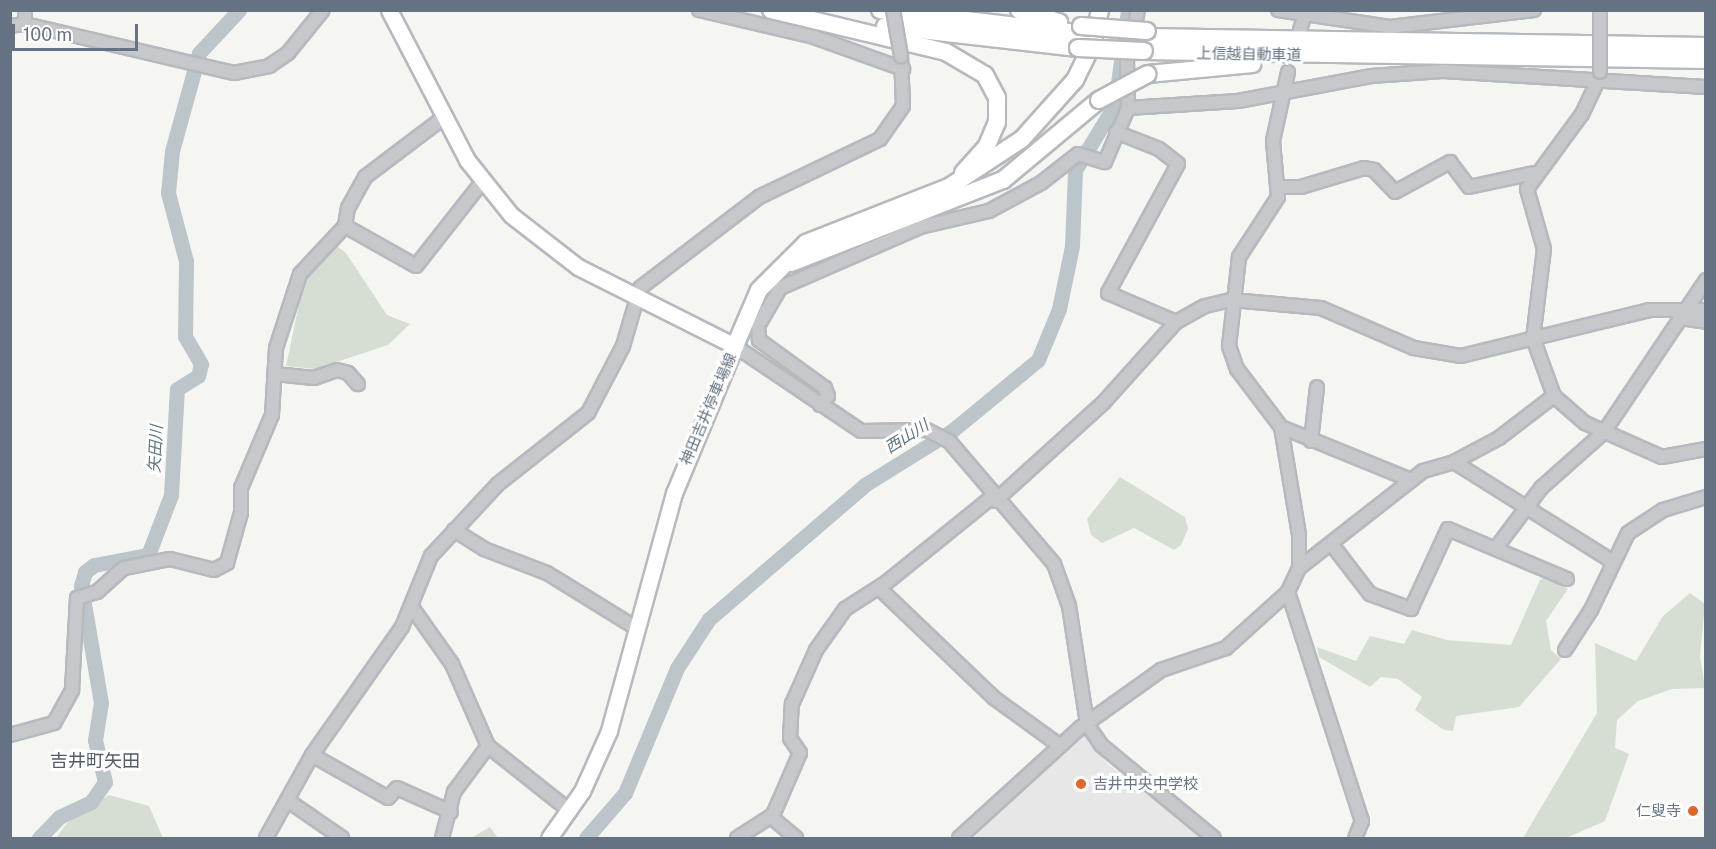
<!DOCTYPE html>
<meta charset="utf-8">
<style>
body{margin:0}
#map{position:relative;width:1716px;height:849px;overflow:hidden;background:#f5f6f2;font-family:"Public Sans","Noto Sans JP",sans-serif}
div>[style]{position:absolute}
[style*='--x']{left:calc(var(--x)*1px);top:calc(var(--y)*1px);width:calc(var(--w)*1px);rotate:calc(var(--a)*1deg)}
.built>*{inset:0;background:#e6e7e6}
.green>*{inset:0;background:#d6ddd3}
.river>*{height:15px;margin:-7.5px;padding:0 7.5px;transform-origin:7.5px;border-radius:7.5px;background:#bcc5ca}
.roads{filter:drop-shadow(2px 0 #b6b9be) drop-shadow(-2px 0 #b6b9be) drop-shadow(0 2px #b6b9be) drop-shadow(0 -2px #b6b9be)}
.minor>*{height:12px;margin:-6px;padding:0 6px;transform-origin:6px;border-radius:6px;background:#c6c8cc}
.major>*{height:15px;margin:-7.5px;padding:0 7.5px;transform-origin:7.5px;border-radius:7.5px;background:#fff}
.highway>*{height:16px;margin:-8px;padding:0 8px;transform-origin:8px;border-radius:8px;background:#fff}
.bridges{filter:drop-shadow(2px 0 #b6b8bc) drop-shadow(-2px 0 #b6b8bc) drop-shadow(0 2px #b6b8bc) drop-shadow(0 -2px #b6b8bc)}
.minor-bridge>*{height:12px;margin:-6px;padding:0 6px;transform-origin:6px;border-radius:6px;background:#c6c8cc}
.highway-bridge>*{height:16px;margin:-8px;padding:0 8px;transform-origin:8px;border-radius:8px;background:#fff}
.dots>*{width:16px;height:16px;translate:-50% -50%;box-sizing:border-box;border:3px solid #fff;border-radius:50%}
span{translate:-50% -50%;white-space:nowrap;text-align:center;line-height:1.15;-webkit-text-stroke:6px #fff;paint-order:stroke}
.street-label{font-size:15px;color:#657283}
.poi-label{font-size:15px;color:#657283}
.left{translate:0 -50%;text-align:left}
.right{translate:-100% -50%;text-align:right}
.water-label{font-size:16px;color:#61747f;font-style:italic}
.quarter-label{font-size:18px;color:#535c68}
.frame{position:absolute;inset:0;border:12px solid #657283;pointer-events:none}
.scale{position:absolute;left:12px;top:24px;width:126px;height:27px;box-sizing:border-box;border:3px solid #657283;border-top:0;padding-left:8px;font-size:18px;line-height:21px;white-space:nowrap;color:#657283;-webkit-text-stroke:4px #fff;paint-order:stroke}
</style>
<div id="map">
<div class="built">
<div style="clip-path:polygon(1081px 731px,1108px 764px,1205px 838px,964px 838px)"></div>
</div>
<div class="green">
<div style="clip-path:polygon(335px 245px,346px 253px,387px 315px,410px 324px,388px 345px,315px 369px,286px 366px,310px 252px)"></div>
<div style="clip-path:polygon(1120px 477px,1185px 517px,1188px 529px,1181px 545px,1174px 550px,1134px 528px,1102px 543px,1091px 535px,1087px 519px)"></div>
<div style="clip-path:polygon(1546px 576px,1568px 589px,1546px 621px,1551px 650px,1561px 659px,1519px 707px,1456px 716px,1453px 731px,1444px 730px,1415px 710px,1422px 697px,1398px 679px,1381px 677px,1370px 687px,1319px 657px,1317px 647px,1356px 661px,1370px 636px,1404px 644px,1412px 630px,1447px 640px,1511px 645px,1540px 580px)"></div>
<div style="clip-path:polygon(1690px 593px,1705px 604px,1700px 656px,1705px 688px,1672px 689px,1638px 701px,1617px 720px,1615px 748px,1629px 754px,1605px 821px,1566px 838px,1523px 838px,1597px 713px,1595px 643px,1636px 661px,1663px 616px)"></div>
<div style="clip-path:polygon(109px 795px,149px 806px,163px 838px,56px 838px,67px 823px)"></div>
<div style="clip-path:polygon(490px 827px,498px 838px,471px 838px)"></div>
</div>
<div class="river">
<div style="--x:39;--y:838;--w:29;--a:-46"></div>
<div style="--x:59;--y:817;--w:35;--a:-25"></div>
<div style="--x:91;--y:802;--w:24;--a:-55"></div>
<div style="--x:105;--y:782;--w:43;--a:-103.4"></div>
<div style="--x:95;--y:740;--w:37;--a:-81"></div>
<div style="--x:101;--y:703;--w:119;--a:-99.7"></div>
<div style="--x:81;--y:586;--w:15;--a:-74"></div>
<div style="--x:85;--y:572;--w:11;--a:-38"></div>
<div style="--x:94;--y:565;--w:55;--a:-10.5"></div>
<div style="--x:148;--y:555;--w:64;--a:-69"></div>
<div style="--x:171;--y:495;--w:106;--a:-86.8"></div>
<div style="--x:177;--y:389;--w:25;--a:-32"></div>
<div style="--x:198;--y:376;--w:12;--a:-76"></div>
<div style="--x:201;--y:364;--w:32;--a:-120"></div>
<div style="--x:185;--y:336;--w:75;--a:-89.2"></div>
<div style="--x:186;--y:261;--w:70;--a:-104.8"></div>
<div style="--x:168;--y:193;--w:42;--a:-84.6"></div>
<div style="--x:172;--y:151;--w:102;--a:-74.6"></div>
<div style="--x:199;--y:53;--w:59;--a:-47.1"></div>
<div style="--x:586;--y:838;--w:60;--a:-49.1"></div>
<div style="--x:625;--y:793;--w:135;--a:-67.4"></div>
<div style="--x:677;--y:668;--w:59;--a:-56.9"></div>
<div style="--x:709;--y:619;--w:207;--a:-40.7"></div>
<div style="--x:866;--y:484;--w:102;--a:-31.8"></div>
<div style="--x:953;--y:430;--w:110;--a:-39.5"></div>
<div style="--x:1038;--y:360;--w:55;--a:-67.6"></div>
<div style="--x:1059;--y:309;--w:64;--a:-78.3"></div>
<div style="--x:1072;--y:246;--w:76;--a:-87.7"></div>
<div style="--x:1075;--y:170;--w:76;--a:-58.4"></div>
<div style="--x:1115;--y:105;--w:96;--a:-82.2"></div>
</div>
<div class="roads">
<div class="minor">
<div style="--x:25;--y:10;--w:14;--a:90"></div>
<div style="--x:699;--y:10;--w:118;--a:13.2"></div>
<div style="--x:814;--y:37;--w:95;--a:19.8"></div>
<div style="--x:1278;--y:10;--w:113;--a:8.6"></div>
<div style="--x:1390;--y:27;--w:145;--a:-6.7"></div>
<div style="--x:10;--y:26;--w:15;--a:-8"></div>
<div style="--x:25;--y:24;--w:215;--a:13.2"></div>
<div style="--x:234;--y:73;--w:36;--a:-11"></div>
<div style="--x:269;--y:66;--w:23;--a:-34"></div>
<div style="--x:288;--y:53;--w:55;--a:-50.9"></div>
<div style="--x:1300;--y:30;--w:21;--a:-73"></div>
<div style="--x:1288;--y:72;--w:71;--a:102.3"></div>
<div style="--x:1273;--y:141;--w:56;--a:84.9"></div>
<div style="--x:1278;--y:197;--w:72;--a:123"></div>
<div style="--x:1239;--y:257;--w:90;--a:96.4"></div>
<div style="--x:1229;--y:346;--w:24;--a:71"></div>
<div style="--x:1237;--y:369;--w:73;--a:52.8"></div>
<div style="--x:1281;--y:427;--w:109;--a:80.5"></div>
<div style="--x:1299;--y:534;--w:34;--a:90"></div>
<div style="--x:1299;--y:568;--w:26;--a:115"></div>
<div style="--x:1288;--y:592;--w:241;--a:72.1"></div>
<div style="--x:1362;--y:821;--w:18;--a:112"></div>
<div style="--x:1600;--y:76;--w:42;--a:115.3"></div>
<div style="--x:1582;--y:114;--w:93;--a:126.3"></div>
<div style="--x:1527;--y:189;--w:62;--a:74.2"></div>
<div style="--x:1544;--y:249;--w:90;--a:97"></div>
<div style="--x:1533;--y:338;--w:62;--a:70.1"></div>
<div style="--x:1554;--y:396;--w:41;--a:41.1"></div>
<div style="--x:1585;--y:423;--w:84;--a:23.8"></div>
<div style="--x:1662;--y:457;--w:45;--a:-10.3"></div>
<div style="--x:1128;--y:108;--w:47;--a:-91.2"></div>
<div style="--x:1127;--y:61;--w:52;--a:-77.8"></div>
<div style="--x:1116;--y:132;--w:46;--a:21.6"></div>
<div style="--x:1159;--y:149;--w:24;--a:38"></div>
<div style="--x:1178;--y:164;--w:147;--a:118.5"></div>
<div style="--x:1108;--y:293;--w:74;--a:23.1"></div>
<div style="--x:1278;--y:187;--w:23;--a:0"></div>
<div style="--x:1301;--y:187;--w:66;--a:-16.8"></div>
<div style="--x:1364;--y:168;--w:10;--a:11"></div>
<div style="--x:1374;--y:170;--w:30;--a:46"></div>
<div style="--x:1395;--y:192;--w:63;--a:-28.6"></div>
<div style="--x:1450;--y:162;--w:31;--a:53"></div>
<div style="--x:1469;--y:187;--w:66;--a:-12.2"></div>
<div style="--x:345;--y:226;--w:81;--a:29.4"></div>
<div style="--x:416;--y:266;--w:107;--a:-51.8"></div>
<div style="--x:1679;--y:318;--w:27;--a:8"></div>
<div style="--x:735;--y:346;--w:152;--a:34"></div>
<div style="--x:861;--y:431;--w:66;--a:-0.9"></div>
<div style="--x:927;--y:430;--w:25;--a:27"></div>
<div style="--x:949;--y:441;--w:162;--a:49.5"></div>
<div style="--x:1054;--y:564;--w:45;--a:70.3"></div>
<div style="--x:1069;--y:606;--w:119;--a:81.3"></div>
<div style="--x:1087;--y:724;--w:25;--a:56"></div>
<div style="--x:1101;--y:745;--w:146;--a:39.5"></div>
<div style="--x:275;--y:374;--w:39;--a:6"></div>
<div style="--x:314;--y:378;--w:24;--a:-19"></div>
<div style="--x:337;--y:370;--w:11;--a:15"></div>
<div style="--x:348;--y:373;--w:15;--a:48"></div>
<div style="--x:820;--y:405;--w:12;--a:-48"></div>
<div style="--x:828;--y:396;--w:9;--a:-111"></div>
<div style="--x:825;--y:388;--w:82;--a:-144"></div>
<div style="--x:759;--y:340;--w:14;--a:-94"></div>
<div style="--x:758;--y:326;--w:44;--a:-59.9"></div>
<div style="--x:780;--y:288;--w:153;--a:-23.5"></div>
<div style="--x:920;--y:227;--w:71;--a:-13.1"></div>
<div style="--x:989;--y:211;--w:59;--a:-28.3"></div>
<div style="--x:1041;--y:183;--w:47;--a:-38.1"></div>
<div style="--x:1078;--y:154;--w:28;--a:17"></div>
<div style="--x:1105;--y:162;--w:59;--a:-66.9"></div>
<div style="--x:1128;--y:108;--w:110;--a:-3.6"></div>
<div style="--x:1238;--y:101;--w:135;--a:-10.6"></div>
<div style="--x:1371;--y:76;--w:72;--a:-4"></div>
<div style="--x:1443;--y:71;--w:263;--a:3.5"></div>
<div style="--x:1281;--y:427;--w:140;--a:22.2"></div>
<div style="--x:1311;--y:441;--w:54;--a:-83.7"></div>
<div style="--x:1454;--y:462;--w:51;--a:-28.1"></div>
<div style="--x:1499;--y:438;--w:69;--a:-37.4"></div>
<div style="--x:995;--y:501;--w:147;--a:-42.2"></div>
<div style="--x:1104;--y:402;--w:108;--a:-48"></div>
<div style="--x:1176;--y:322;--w:33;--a:-29"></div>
<div style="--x:1205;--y:306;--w:28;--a:-13"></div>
<div style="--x:1232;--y:300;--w:89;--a:5.1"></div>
<div style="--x:1321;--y:308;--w:101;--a:23.3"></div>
<div style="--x:1414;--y:348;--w:48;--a:9.7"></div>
<div style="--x:1461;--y:356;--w:194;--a:-13.7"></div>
<div style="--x:1649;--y:310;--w:57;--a:0"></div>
<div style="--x:454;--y:530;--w:36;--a:32"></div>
<div style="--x:484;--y:549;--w:67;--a:20.9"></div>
<div style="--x:547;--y:573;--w:105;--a:31.7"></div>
<div style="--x:1333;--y:546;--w:61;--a:52.4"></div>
<div style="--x:1370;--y:594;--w:44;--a:20.1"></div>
<div style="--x:1411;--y:609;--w:88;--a:-65.2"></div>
<div style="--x:1448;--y:529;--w:129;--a:22.8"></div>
<div style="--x:1496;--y:548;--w:75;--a:-53.1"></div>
<div style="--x:1541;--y:488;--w:84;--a:-41.6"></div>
<div style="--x:1604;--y:432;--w:183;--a:-56.1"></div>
<div style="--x:1299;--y:568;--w:157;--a:-38"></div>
<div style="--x:1423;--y:471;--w:32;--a:-16"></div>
<div style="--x:1454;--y:462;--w:186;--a:32.1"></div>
<div style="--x:879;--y:588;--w:159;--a:43.7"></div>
<div style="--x:994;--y:698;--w:80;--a:35.9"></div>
<div style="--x:411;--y:606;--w:71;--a:54.7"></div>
<div style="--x:452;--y:664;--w:90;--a:66.3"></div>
<div style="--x:488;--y:746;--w:105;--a:38.4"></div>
<div style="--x:1565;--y:650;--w:48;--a:-57"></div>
<div style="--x:1591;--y:610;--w:85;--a:-64.3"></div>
<div style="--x:1628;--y:533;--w:42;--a:-33.3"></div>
<div style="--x:1663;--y:510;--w:45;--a:-16.8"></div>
<div style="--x:10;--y:735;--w:46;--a:-15.3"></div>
<div style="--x:54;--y:723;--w:38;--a:-61"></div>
<div style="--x:72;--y:690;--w:92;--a:-86.9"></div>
<div style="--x:77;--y:598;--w:21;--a:-17"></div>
<div style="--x:97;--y:592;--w:36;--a:-42"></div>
<div style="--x:124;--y:568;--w:47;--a:-11.1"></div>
<div style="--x:170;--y:559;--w:45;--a:14"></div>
<div style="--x:214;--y:570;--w:15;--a:-28"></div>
<div style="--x:227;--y:563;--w:52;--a:-74.4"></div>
<div style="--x:241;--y:513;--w:25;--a:-90"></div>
<div style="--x:241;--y:488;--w:79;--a:-67"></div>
<div style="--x:272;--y:415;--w:67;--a:-86.6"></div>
<div style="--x:276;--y:348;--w:78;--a:-72"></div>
<div style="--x:300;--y:274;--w:66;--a:-46.8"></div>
<div style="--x:345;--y:226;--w:18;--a:-81"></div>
<div style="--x:348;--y:208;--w:35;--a:-61"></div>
<div style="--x:365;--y:177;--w:98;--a:-37.1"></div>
<div style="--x:312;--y:755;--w:87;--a:29.5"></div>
<div style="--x:388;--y:798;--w:13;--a:-48"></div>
<div style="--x:397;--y:788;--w:59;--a:24"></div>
<div style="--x:287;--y:800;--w:67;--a:34.6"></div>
<div style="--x:771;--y:817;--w:33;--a:40"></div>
<div style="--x:266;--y:838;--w:95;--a:-61"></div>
<div style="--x:312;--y:755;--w:156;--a:-54.9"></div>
<div style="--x:402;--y:627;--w:77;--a:-67.8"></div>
<div style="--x:431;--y:556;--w:98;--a:-47.1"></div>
<div style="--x:498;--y:484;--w:115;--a:-38.3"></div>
<div style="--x:588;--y:413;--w:76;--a:-62.4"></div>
<div style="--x:623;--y:346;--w:60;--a:-73.7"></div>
<div style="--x:640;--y:288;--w:150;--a:-37.4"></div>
<div style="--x:759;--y:197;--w:134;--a:-25.6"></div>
<div style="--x:880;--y:139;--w:40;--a:-55.1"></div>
<div style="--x:903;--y:106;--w:50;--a:-92.3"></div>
<div style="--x:442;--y:838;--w:48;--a:-75.4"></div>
<div style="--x:454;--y:792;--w:57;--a:-53.5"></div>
<div style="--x:737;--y:838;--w:43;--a:-32.6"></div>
<div style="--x:773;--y:815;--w:68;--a:-66.5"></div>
<div style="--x:800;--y:753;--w:18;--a:-124"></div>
<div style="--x:790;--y:738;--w:34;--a:-87"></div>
<div style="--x:792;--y:704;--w:59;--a:-66"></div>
<div style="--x:816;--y:650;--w:50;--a:-54.7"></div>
<div style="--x:845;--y:609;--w:50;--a:-32.7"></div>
<div style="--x:887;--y:582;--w:135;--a:-39"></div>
<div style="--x:959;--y:838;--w:164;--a:-42.3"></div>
<div style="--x:1080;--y:728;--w:100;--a:-35.6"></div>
<div style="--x:1161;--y:670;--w:69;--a:-18.7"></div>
<div style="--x:1226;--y:648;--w:84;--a:-42.1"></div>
</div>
<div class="major">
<div style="--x:389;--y:10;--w:169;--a:62.5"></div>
<div style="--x:467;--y:160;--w:70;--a:51.3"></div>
<div style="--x:511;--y:215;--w:85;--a:37.8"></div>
<div style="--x:578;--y:267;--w:176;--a:26.7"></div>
<div style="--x:735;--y:346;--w:159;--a:112.5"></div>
<div style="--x:674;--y:493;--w:247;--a:105.3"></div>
<div style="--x:609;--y:731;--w:66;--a:114.2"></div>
<div style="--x:582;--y:791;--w:57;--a:125.1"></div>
</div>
<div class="highway">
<div style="--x:771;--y:10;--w:180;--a:13.5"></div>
<div style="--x:946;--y:52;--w:45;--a:30.5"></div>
<div style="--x:985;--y:75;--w:26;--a:62"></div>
<div style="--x:997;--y:98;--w:24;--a:90"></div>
<div style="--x:997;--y:122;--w:26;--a:113"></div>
<div style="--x:987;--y:146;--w:36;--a:132"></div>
<div style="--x:880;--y:10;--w:201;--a:6.6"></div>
<div style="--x:1019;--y:10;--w:42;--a:16.7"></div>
<div style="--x:885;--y:26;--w:194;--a:6.5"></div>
<div style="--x:1145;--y:37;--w:561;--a:0.92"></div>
<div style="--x:1144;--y:51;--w:562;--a:0.92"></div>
<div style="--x:1148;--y:74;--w:105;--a:-5.4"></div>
<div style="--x:791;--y:263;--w:228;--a:-21.4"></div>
<div style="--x:1003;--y:180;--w:125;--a:-39.8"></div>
<div style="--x:735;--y:346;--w:61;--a:-66.8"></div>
<div style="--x:759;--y:290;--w:66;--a:-45"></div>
<div style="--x:806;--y:243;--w:154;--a:-21.4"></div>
<div style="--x:949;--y:187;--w:87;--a:-33.3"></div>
<div style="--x:1022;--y:139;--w:79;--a:-48.1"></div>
<div style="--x:1075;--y:80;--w:39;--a:-64"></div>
<div style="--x:1092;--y:45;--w:36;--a:-77"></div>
</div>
</div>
<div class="bridges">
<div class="minor-bridge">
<div style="--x:893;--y:10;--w:47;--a:80.1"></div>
<div style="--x:1600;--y:12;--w:60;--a:90"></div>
</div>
<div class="highway-bridge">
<div style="--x:1081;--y:26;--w:66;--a:4.3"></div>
<div style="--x:1078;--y:48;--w:66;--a:2.6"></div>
<div style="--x:1099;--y:100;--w:55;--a:-28"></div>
</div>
</div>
<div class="dots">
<div style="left:1081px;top:784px;background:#e16727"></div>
<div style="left:1693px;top:811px;background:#e16727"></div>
</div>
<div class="street-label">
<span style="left:1249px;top:54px;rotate:1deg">上信越自動車道</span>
<span style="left:708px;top:409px;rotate:-67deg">神田吉井停車場線</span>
</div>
<div class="poi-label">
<span class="left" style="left:1093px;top:784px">吉井中央中学校</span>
<span class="right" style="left:1681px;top:811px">仁叟寺</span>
</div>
<div class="water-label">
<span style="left:907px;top:437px;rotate:-32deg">西山川</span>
<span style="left:156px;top:449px;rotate:-87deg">矢田川</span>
</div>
<div class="quarter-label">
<span style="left:95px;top:761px">吉井町矢田</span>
</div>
<div class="frame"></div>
<div class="scale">100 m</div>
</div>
